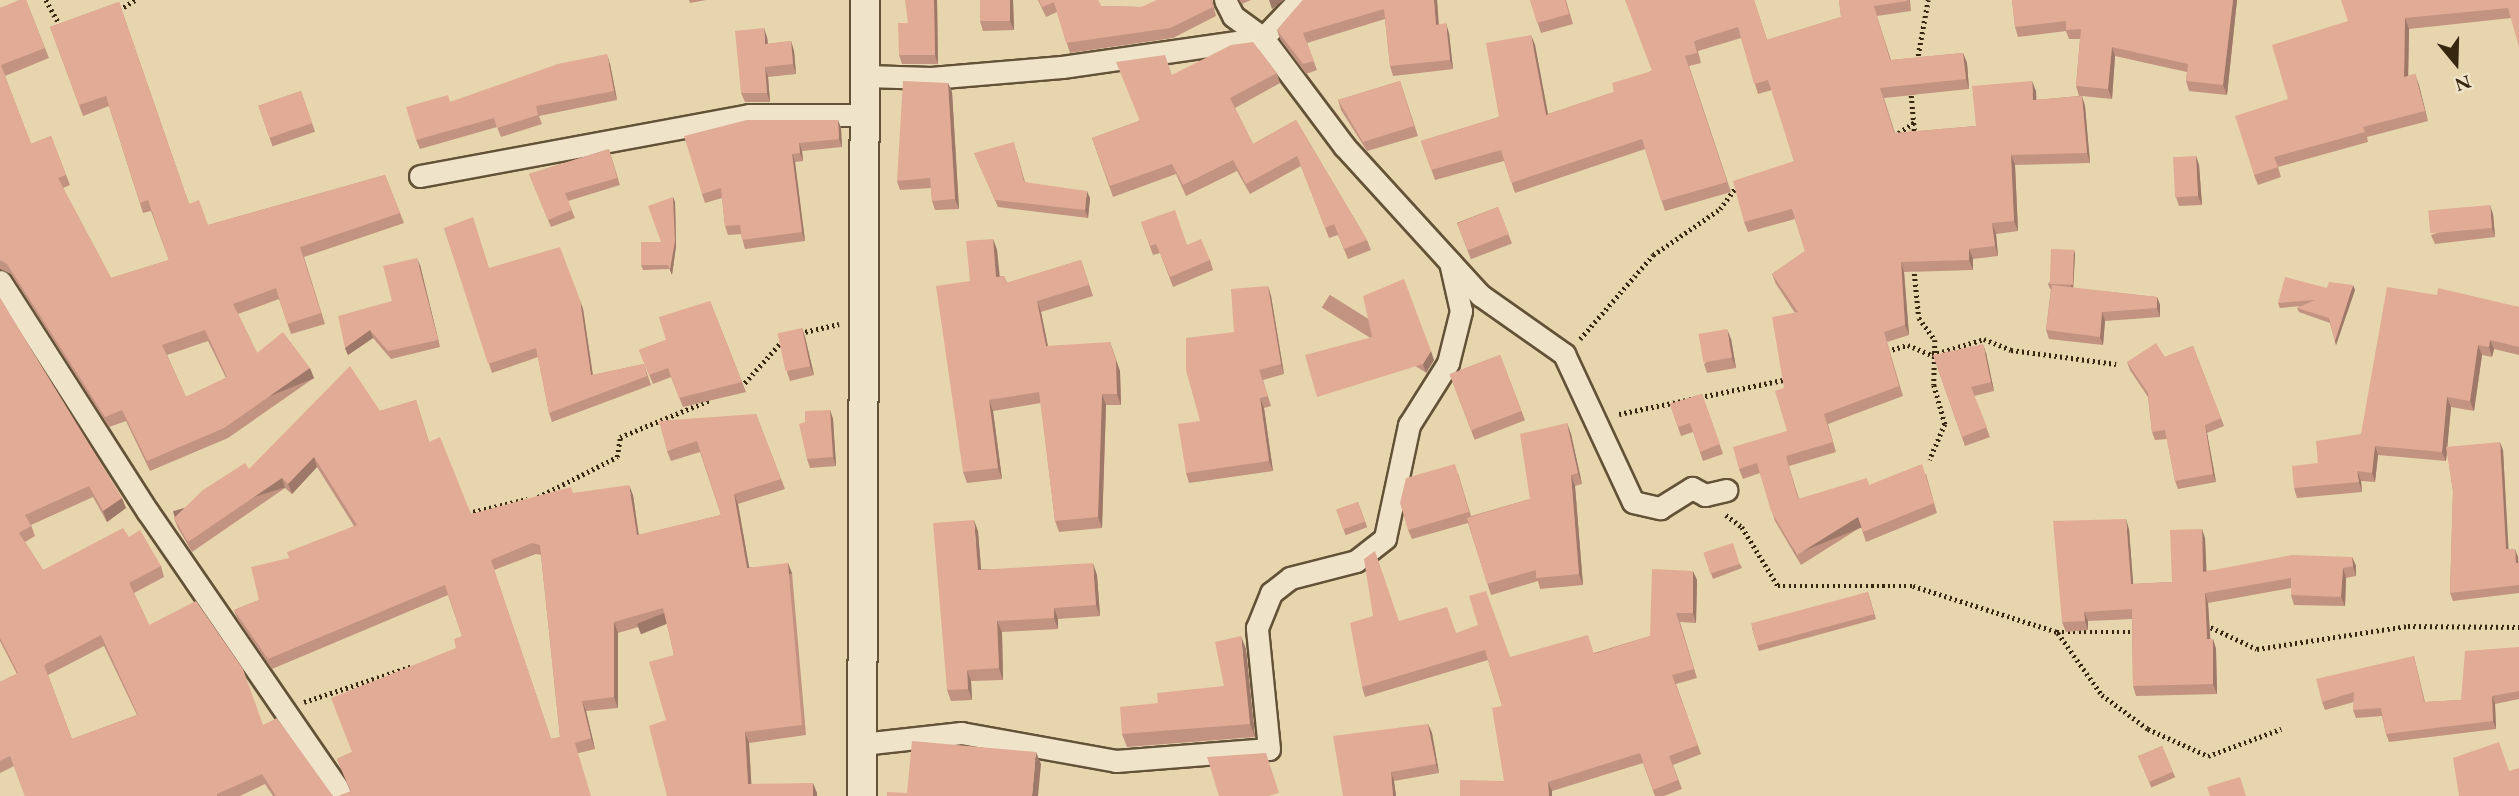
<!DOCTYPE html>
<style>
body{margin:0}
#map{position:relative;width:2519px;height:796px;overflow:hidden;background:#e7d5ad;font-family:"EB Garamond",serif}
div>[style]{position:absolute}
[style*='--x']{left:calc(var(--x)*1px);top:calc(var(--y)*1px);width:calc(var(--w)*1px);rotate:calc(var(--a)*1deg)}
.path>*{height:4.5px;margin-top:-2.25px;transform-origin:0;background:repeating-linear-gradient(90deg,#372610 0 2px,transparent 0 5.5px)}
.roads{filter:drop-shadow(2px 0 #635237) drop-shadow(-2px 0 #635237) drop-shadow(0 2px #635237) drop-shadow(0 -2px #635237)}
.minor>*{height:21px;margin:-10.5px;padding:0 10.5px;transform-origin:10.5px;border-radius:10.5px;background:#efe4ca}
.tertiary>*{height:28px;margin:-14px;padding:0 14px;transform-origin:14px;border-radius:14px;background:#efe4ca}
.wall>*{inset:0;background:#c29380;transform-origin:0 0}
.shaded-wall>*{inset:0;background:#9e7868;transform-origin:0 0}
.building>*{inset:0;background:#e2ab95;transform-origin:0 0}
span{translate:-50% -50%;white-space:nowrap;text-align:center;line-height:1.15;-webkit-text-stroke:5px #efe4ca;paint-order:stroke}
.north{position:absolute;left:2421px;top:28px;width:70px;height:70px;-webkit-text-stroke:5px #efe4ca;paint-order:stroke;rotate:161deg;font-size:19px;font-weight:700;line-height:28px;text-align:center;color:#372610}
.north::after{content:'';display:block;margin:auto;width:24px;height:32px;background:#372610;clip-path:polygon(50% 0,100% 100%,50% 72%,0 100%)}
</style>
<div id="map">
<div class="path">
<div style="--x:46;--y:0;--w:29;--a:61"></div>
<div style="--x:119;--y:10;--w:19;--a:-32"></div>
<div style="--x:1917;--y:61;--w:62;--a:-79.8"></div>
<div style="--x:1911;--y:90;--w:46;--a:85"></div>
<div style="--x:1894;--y:136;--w:27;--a:-34"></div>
<div style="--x:1914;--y:268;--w:50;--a:84.3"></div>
<div style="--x:1919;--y:318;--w:27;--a:54"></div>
<div style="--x:1935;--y:340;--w:45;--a:91.3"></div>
<div style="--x:1934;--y:385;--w:41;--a:74.2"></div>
<div style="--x:1945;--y:424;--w:39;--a:113"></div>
<div style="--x:800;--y:333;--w:40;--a:-13"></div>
<div style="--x:1580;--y:339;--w:111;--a:-49"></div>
<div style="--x:1653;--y:255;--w:81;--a:-34.5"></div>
<div style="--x:1720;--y:209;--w:29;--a:-54"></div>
<div style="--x:1887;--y:351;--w:22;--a:-16"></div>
<div style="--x:1908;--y:345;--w:26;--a:23"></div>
<div style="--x:1932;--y:355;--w:54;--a:-17.1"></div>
<div style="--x:1984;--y:339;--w:29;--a:22"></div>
<div style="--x:2011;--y:350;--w:106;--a:7.6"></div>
<div style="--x:741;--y:387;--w:66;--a:-48.1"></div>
<div style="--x:1619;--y:414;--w:173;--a:-11.7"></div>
<div style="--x:538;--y:497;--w:89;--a:-26.9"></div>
<div style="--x:617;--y:457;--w:20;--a:-81"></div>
<div style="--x:620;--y:437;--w:97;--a:-22.3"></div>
<div style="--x:468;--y:513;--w:61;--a:-13.3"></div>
<div style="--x:1726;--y:515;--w:20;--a:37"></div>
<div style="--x:1742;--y:527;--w:69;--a:58.6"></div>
<div style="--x:1778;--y:586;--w:135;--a:0"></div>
<div style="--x:1913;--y:586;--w:151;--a:17.7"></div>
<div style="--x:2057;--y:632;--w:81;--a:0"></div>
<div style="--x:2206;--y:625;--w:56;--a:25.2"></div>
<div style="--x:2257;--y:649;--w:153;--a:-8.7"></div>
<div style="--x:2408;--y:626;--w:111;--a:0.5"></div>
<div style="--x:2058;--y:633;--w:76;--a:54.6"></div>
<div style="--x:2102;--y:695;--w:57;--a:36.5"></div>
<div style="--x:2148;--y:729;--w:66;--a:24.2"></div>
<div style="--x:2208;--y:756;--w:78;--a:-20.3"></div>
<div style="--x:304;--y:702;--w:114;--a:-18.4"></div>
</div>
<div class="roads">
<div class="minor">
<div style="--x:1225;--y:0;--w:18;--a:63"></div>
<div style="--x:1233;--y:16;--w:37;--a:36"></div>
<div style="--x:1263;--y:38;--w:52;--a:-46.5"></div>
<div style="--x:865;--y:76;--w:66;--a:1.7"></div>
<div style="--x:931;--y:78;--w:131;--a:-4.8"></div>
<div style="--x:1062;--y:67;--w:203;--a:-8.2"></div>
<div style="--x:1263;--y:38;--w:135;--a:53.1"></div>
<div style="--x:1344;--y:146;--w:202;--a:47.6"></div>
<div style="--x:1480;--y:295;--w:103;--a:35.1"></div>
<div style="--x:1564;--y:354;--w:163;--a:65"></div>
<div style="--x:1633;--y:502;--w:28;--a:13"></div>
<div style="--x:1660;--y:508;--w:38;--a:-32"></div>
<div style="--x:1692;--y:488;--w:15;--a:28"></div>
<div style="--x:1705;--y:495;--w:22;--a:-13"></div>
<div style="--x:420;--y:176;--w:335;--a:-10.5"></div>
<div style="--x:749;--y:115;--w:116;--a:0"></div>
<div style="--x:0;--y:281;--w:274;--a:57.4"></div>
<div style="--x:148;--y:512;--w:345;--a:55.5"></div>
<div style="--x:862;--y:744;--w:100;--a:-6.3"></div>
<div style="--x:961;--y:733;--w:158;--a:10.2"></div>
<div style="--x:1116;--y:761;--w:153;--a:-4.5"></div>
<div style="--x:1269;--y:749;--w:122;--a:-95.7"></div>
<div style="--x:1257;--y:628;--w:38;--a:-68"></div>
<div style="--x:1271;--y:593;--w:24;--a:-38"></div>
<div style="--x:1290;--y:578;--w:68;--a:-14.4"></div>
<div style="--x:1356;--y:561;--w:37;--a:-38"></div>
<div style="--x:1385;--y:538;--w:116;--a:-78"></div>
<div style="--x:1409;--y:425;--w:73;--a:-57.8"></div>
<div style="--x:1448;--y:363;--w:54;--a:-76"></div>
<div style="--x:1461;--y:311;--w:50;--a:-102.7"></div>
</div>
<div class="tertiary">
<div style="--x:862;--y:796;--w:796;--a:-89.78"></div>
</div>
</div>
<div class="wall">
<div style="clip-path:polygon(evenodd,26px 0,49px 58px,5px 76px,31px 144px,51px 136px,70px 185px,63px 188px,111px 278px,169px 260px,151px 211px,143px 213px,109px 106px,83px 116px,50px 27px,119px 2px,189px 204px,208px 225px,385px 175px,404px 223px,304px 257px,325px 324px,291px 334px,279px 299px,238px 314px,257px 353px,314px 378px,228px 438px,150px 471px,126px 421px,109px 427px,11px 274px,0 269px,0 8px,26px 0,208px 341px,226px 378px,186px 397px,167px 355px,208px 341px)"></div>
<div style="clip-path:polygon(689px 0,706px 0,690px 3px)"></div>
<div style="clip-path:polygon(937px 0,938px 64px,902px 64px,899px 55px,908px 23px)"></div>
<div style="clip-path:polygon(980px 0,1013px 0,1014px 30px,983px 31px,980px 21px)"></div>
<div style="clip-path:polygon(1038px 0,1098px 0,1101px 6px,1141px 7px,1212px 0,1216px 16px,1173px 38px,1070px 53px,1057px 12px,1046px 17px)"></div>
<div style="clip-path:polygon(1239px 0,1251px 0,1242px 4px)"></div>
<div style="clip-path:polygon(1303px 0,1437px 0,1439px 24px,1449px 33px,1453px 69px,1393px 76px,1390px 66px,1385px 19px,1307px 43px,1317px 70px,1306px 74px,1280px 39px,1277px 30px)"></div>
<div style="clip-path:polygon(1530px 0,1566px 0,1573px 24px,1541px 33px)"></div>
<div style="clip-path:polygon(1754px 0,1767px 40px,1841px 17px,1839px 0,1910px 0,1911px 11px,1877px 16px,1891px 60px,1963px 53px,1967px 63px,1969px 89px,1884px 98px,1895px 133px,1976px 126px,2036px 91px,2036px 100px,2079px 96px,2076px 86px,2080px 39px,2069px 39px,2066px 31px,2018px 37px,2015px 27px,2012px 0,2237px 0,2227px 95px,2189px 91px,2186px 81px,2187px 72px,2115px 56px,2112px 99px,2082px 96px,2085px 106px,2090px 163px,2015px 165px,2018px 231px,1996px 234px,1998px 256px,1973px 259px,1973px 270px,1904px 272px,1909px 335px,1887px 342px,1903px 396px,1828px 424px,1836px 452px,1789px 466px,1799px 499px,1926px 474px,1937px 513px,1866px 542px,1861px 527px,1801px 565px,1775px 521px,1760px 473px,1743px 479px,1739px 469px,1787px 431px,1784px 388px,1795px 313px,1776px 284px,1772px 274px,1805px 251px,1795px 219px,1748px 232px,1744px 222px,1794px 161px,1772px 90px,1758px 94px,1741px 38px,1698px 51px,1701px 63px,1689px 66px,1731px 192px,1665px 211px,1645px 149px,1515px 193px,1504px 161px,1435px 180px,1421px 141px,1499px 117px,1535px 45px,1548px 114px,1614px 92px,1651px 71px)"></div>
<div style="clip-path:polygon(2519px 0,2511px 18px,2409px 29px,2408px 76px,2415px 74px,2428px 121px,2367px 137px,2368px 142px,2278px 167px,2281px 177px,2258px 185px,2254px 175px,2288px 99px,2348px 21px)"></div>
<div style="clip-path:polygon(767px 37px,768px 44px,791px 41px,794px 51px,796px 74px,768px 77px,770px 102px,745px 102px,741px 93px)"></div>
<div style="clip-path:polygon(610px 64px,617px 100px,539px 116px,542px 124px,501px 137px,497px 127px,420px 149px,416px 140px,450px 102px)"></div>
<div style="clip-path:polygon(1277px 73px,1280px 83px,1235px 108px,1253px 144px,1296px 120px,1367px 240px,1371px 250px,1348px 259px,1338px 235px,1329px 238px,1301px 166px,1250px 194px,1237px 171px,1186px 196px,1176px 174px,1113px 197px,1092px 138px,1139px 121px,1172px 75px)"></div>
<div style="clip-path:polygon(1400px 81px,1418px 136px,1367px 151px,1341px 110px,1338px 100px)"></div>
<div style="clip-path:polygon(948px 83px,952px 92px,959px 209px,935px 210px,932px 201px,931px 188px,900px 190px,897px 181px)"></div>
<div style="left:301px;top:91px;width:43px;height:45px;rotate:71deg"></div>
<div style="clip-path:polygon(838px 120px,841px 128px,842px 147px,802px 151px,803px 161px,795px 162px,805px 241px,745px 249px,741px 234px,728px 235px,725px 226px,722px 198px,705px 203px,702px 194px)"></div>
<div style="clip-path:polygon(609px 149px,620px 185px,568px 201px,575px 218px,551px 227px,529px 174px)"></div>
<div style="clip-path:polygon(1016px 150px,1025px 182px,1090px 198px,1088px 218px,998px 207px,974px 153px)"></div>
<div style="clip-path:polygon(2196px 156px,2199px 165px,2202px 205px,2179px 206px,2176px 197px)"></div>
<div style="clip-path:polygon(675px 202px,676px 246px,672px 275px,670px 269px,643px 270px,641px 265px,661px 242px)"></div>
<div style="left:1498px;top:207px;width:39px;height:44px;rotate:69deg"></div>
<div style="clip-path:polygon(2493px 214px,2495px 237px,2435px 244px,2431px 235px)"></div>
<div style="clip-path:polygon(1141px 222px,1187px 245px,1210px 260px,1213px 270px,1173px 287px,1160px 253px,1153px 255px)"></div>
<div style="clip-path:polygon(444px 228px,489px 268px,583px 309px,593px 375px,644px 364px,651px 385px,552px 422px,549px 413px,538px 357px,492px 373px)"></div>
<div style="clip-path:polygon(993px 239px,997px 250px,999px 276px,1004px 276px,1007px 283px,1081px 260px,1093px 296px,1041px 312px,1048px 346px,1120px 371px,1121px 405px,1106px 405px,1102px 528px,1059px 532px,1055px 521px,1041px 403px,993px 411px,1002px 479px,967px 483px,963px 472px,970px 281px)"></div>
<div style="clip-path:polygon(2074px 250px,2075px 255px,2073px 288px,2157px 297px,2160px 305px,2160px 317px,2105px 321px,2103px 345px,2049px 339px,2046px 330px,2051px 289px,2050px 289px,2048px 284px)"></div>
<div style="clip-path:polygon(420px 265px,440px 347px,391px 359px,373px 338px,348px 355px,345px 348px,392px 301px)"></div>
<div style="clip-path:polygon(1268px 286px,1271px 296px,1284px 374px,1263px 380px,1271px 406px,1264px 408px,1273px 471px,1189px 483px,1186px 473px,1200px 421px,1234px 332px)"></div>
<div style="clip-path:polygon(2327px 288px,2355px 290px,2336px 345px,2330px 323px,2299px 312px,2297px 308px,2300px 306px,2280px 308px,2278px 303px)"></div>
<div style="clip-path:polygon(2437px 295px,2519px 307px,2519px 355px,2494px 349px,2492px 357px,2482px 355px,2474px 411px,2451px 407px,2447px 447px,2503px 450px,2508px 549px,2518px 557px,2518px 563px,2519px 563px,2519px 593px,2453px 601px,2450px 593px,2453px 491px,2447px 451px,2446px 461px,2378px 455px,2375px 482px,2361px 481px,2362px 492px,2297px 498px,2294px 488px,2318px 463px,2361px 434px)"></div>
<div style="clip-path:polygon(evenodd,0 298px,126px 508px,107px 522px,93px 497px,31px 525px,35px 536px,25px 542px,43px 570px,129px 537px,161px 566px,164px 577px,134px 593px,149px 625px,263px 725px,333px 796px,273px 796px,265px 784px,240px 796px,25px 796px,14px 766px,0 773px,0 682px,17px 674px,0 641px,0 298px,104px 646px,137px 715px,72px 739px,48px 675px,104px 646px)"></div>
<div style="clip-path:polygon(710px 301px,746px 392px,683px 407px,671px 377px,653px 384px,639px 350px,666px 340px)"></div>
<div style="clip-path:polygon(802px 328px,805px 337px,814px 375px,790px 381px,787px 372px)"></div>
<div style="clip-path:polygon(1731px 339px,1736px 368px,1707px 373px,1704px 364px)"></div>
<div style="clip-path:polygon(2193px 346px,2224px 426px,2207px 433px,2216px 482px,2178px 489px,2175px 481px,2167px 439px,2155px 440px,2152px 432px,2148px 397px,2130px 370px,2127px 362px,2165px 357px)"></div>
<div style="clip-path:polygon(1986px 353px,1994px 391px,1974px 396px,1990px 437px,1965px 446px,1933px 355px)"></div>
<div style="left:1500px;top:355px;width:70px;height:54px;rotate:69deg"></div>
<div style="left:1434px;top:360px;width:15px;height:123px;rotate:122deg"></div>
<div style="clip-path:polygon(1702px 394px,1723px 454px,1703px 461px,1693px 432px,1681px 436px,1670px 404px)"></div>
<div style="clip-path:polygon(evenodd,416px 400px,429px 442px,471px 514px,573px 493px,633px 495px,639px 535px,721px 515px,700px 452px,671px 461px,667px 451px,756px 414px,785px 489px,738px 504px,749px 567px,792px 573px,806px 735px,749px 743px,751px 784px,817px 793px,667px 796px,666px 720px,674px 655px,666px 619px,618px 633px,618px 708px,586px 711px,595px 749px,579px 753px,350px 791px,337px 759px,352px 752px,456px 648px,462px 636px,448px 595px,272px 669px,238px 620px,234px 610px,259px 600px,289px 558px,354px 526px,317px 467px,292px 494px,285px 488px,192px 552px,178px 528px,174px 518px,249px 469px,380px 411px,416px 400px,536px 554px,541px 555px,560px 737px,551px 739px,494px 570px,536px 554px)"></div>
<div style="clip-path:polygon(830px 410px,833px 419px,836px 466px,810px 468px,807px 459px,805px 422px)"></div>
<div style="clip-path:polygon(1567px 423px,1571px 434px,1582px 484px,1575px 486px,1583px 585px,1540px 589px,1538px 581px,1491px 595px,1468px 523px,1412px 539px,1408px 530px,1458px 473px,1471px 516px,1530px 499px)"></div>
<div style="left:1358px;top:502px;width:27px;height:23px;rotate:70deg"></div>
<div style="clip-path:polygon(2129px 529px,2133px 584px,2172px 582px,2205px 538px,2206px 571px,2352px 557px,2356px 566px,2356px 576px,2346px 578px,2345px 606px,2294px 605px,2291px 595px,2291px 588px,2208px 603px,2210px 639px,2213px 639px,2216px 649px,2217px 694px,2136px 696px,2133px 686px,2132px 619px,2088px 621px,2088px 630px,2066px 632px,2062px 622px)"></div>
<div style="clip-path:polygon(978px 531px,981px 569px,1097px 575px,1100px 616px,1058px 619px,1058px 629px,1002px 632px,1003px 680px,971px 681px,972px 700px,951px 701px,947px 690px)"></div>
<div style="clip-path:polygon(1704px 554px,1740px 564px,1742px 568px,1713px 579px)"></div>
<div style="clip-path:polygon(1697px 580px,1696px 623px,1680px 622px,1697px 678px,1676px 684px,1701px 754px,1673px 765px,1682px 789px,1664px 796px,1655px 796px,1643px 763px,1552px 791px,1552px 796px,1460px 796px,1504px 781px,1502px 706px,1488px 660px,1365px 697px,1362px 687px,1399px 621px,1456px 633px,1510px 657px,1594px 653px,1650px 636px)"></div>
<div style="clip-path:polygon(1868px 592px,1876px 619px,1759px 651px,1752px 628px)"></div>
<div style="clip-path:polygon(2519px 647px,2519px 699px,2495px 704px,2496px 729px,2389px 742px,2386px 734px,2382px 716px,2356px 718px,2353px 710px,2354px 702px,2325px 710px,2322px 702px,2414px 656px,2425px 702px,2461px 700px)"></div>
<div style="clip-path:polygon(1246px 649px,1255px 737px,1127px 747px,1122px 734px,1158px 703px,1224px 686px)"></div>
<div style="clip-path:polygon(1428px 724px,1432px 733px,1439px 773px,1394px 781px,1396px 796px,1343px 796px)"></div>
<div style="left:2162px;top:746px;width:34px;height:26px;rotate:67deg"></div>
</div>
<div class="shaded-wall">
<div style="clip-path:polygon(934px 0,937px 0,938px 64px,935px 55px)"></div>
<div style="clip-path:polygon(1010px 0,1013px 0,1013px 1px,1014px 30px,1010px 21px)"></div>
<div style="clip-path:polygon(1269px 0,1284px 0,1272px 9px)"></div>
<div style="clip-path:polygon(1434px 0,1437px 0,1439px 34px,1436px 25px)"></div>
<div style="clip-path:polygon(2233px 0,2237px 0,2227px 95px,2223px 85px)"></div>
<div style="clip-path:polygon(2405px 18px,2409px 29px,2408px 87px,2404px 77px)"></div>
<div style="clip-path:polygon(1446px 23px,1449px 33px,1453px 69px,1450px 60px)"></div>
<div style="clip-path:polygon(764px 28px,767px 37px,769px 54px,765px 44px)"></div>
<div style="clip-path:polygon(1531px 35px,1535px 45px,1550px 125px,1546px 115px)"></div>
<div style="clip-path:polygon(791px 41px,794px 51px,796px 74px,793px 64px)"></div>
<div style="clip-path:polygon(2112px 47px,2115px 56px,2112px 99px,2108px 89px)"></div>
<div style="clip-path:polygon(1963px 53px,1967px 63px,1969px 89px,1966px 79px)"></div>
<div style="clip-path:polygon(607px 54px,610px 64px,617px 100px,614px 91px)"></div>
<div style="clip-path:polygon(765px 67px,768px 77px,770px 102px,767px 93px)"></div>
<div style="clip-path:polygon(2415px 74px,2419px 85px,2428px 121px,2425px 111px)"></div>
<div style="clip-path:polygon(2032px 81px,2036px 91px,2037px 110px,2033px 100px)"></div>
<div style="clip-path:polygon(948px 83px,952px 92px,959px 209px,955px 199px)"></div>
<div style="clip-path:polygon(2082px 96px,2085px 106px,2090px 163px,2087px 153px)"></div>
<div style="clip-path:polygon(838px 120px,841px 128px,842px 147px,839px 139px)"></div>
<div style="clip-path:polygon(799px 143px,802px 151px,803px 161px,800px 153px)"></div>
<div style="clip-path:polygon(792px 154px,795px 162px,805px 241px,802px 232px)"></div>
<div style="clip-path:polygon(2011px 155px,2015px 165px,2018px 231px,2014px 221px)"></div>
<div style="clip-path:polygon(2196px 156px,2199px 165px,2202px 205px,2198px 196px)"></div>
<div style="clip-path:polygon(1087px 191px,1090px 198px,1088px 218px,1085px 210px)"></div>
<div style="clip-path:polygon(673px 197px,675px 202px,676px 246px,672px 275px,670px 270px)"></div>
<div style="clip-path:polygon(2490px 205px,2493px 214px,2495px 237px,2492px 228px)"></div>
<div style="clip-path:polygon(1992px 223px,1996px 234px,1998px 256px,1995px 246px)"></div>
<div style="clip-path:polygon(993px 239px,997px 250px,1001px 288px,996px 277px)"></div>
<div style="clip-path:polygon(1969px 249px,1973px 259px,1973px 270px,1969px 260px)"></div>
<div style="clip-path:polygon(2074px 250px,2075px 255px,2073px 290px,2071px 286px)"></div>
<div style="clip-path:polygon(417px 258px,420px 265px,440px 347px,438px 340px)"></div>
<div style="clip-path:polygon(1901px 262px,1904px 272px,1909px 335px,1905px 325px)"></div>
<div style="clip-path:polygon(2353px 285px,2355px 290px,2336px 345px,2335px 341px)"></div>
<div style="clip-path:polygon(1268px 286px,1271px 296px,1284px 374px,1281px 364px)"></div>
<div style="clip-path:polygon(2157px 297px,2160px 305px,2160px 317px,2157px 308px)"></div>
<div style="clip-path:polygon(580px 300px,583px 309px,594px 384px,591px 375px)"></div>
<div style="clip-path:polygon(1037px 301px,1041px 312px,1050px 357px,1046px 346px)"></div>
<div style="clip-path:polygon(2102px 312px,2105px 321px,2103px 345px,2100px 337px)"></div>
<div style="clip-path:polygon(802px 328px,805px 337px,814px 375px,810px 366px)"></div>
<div style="clip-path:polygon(1727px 329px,1731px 339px,1736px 368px,1732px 358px)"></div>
<div style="clip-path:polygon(370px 330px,373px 338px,348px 355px,345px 348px)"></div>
<div style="clip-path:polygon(2490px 340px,2494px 349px,2492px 357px,2489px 347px)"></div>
<div style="clip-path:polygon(1110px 342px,1120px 371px,1121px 405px,1117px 394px)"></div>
<div style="clip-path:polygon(1983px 344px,1986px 353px,1994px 391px,1991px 382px)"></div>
<div style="clip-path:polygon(2478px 345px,2482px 355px,2474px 411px,2470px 401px)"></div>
<div style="clip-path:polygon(1431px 351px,1434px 360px,1426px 373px,1423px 364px)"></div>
<div style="left:310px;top:368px;width:11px;height:105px;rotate:68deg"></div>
<div style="clip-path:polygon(1102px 394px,1106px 405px,1102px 528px,1098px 517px)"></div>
<div style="clip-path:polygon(2447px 397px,2451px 407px,2446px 461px,2442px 452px)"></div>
<div style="clip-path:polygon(1260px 398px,1264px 408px,1273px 471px,1269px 461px)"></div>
<div style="clip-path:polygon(989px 400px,993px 411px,1002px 479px,998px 468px)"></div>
<div style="clip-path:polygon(830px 410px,833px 419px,836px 466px,833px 457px)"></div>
<div style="clip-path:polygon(1567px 423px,1571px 434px,1582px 484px,1578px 473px)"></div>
<div style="clip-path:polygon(2205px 425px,2207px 433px,2216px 482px,2213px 474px)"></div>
<div style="clip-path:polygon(2500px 442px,2503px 450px,2509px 557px,2506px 549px)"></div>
<div style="clip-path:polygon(2375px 446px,2378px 455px,2375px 482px,2372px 473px)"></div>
<div style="clip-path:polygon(314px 457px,317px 467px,292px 494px,288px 484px)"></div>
<div style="clip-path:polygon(2357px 471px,2361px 481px,2362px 492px,2359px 482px)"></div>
<div style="clip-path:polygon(1571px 475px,1575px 486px,1583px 585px,1579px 574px)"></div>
<div style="left:282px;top:478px;width:10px;height:114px;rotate:73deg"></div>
<div style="clip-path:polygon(629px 485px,633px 495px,640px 546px,637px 535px)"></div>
<div style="clip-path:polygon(734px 494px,738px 504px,751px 578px,747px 568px)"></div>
<div style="clip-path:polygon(122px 498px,126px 508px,107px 522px,103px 511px)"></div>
<div style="left:1858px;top:517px;width:11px;height:72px;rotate:68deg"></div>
<div style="clip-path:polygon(2126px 519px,2129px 529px,2134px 594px,2131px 584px)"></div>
<div style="clip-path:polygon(974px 520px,978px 531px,982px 581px,978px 570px)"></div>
<div style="clip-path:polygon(2202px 529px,2205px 538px,2207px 581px,2203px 572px)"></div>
<div style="clip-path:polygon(2515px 549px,2518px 557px,2519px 571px,2516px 563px)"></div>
<div style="clip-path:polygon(2352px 557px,2356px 566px,2356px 576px,2353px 566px)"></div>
<div style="left:788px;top:563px;width:11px;height:163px;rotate:68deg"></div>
<div style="clip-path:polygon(1093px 563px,1097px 575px,1100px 616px,1096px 605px)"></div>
<div style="clip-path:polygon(2343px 568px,2346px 578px,2345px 606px,2341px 597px)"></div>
<div style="clip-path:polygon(1693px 571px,1697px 580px,1696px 623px,1693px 613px)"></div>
<div style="clip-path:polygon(2205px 593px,2208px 603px,2211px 649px,2207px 639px)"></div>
<div style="clip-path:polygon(1054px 608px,1058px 619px,1058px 629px,1054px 618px)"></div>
<div style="clip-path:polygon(2084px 612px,2088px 621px,2088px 630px,2085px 621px)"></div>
<div style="clip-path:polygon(997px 621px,1002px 632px,1003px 680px,999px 668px)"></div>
<div style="clip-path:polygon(614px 622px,618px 633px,618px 708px,614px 697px)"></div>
<div style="clip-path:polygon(1241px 636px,1246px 649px,1255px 737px,1250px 724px)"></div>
<div style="clip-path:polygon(2213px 639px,2216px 649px,2217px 694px,2213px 684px)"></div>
<div style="clip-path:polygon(967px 670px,971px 681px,972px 700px,968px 689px)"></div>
<div style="clip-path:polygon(2492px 696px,2495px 704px,2496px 729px,2493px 721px)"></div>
<div style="clip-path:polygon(582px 701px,586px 711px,595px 749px,591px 738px)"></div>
<div style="clip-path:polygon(1428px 724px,1432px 733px,1439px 773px,1436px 764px)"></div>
<div style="clip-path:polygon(745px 732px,749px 743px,752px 794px,748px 784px)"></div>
<div style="clip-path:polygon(1036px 752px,1041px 764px,1038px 796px,1032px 796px)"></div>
<div style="clip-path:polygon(1391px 772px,1394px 781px,1396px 796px,1393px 796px)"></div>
<div style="clip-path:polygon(1548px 782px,1552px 791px,1552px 796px,1549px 796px)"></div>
<div style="clip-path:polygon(813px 783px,817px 793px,817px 796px,813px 796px)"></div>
</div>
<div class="building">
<div style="clip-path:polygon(evenodd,19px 0,26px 0,45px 48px,1px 65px,31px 144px,51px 136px,66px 175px,58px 178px,111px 278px,169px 260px,148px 200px,140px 203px,106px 96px,79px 105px,50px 27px,119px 2px,189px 204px,199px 200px,208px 225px,385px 175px,400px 213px,300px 247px,321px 313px,287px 324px,276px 288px,233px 304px,257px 353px,283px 332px,310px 368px,224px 428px,147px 461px,122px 410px,105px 417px,7px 264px,0 260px,0 8px,19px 0,205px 330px,227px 377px,186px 397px,162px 345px,205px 330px)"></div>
<div style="clip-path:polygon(905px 0,934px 0,935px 55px,899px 55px,898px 23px,908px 23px)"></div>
<div style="left:980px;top:0;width:30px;height:21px"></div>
<div style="clip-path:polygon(1039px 0,1098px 0,1101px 6px,1141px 7px,1157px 0,1211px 0,1213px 7px,1170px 28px,1066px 43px,1054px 2px,1042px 7px)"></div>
<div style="clip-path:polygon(1303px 0,1434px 0,1436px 25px,1446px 23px,1450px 60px,1390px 66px,1384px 9px,1303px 33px,1314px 61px,1303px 64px,1277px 30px)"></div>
<div style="clip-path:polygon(1530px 0,1565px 0,1569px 14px,1537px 23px)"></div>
<div style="clip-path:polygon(1625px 0,1754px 0,1767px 40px,1841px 17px,1839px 0,1907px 0,1907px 1px,1874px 6px,1890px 60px,1963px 53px,1966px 79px,1880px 88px,1894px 133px,1976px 126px,1972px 86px,2032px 81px,2033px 100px,2082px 96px,2087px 153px,2011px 155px,2014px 221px,1992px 223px,1995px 246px,1969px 249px,1969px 260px,1901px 262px,1905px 325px,1884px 332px,1899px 386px,1824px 414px,1833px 442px,1786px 456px,1798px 499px,1867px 478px,1869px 485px,1922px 464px,1934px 503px,1863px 532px,1858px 517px,1797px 555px,1771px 511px,1757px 463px,1739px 469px,1733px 447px,1787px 431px,1775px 391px,1784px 388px,1772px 317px,1798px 312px,1772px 274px,1805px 251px,1792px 209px,1744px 222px,1733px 181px,1794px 161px,1768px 80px,1754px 84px,1738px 27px,1694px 41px,1697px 53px,1685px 56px,1727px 182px,1661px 201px,1642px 139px,1511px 183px,1501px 150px,1431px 170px,1421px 141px,1499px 117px,1486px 43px,1531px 35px,1546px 115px,1614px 92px,1612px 83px,1652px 71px)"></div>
<div style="clip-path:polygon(2012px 0,2233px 0,2223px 85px,2186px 81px,2188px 64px,2112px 47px,2108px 89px,2076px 86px,2081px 29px,2066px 30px,2066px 21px,2015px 27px)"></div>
<div style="clip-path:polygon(2341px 0,2519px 0,2519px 47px,2508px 8px,2405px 18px,2404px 77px,2415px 74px,2425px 111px,2363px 127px,2365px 132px,2274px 157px,2278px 167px,2254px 175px,2235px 116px,2288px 99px,2272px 45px,2348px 21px)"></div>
<div style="clip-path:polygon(764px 28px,765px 44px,791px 41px,793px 64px,765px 67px,767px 93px,741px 93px,735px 31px)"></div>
<div style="clip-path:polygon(1253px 42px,1277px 73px,1230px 98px,1253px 144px,1296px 120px,1367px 240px,1344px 249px,1334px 224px,1325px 228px,1297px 156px,1246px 184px,1233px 160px,1183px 185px,1172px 164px,1110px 186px,1092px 138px,1140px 121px,1116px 62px,1165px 55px,1172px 75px,1231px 45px)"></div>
<div style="clip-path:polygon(607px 54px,614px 91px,536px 106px,538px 115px,497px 128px,494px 118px,416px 140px,406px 107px,448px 95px,450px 102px,558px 64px)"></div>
<div style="clip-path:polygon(903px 81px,948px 83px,955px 199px,932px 201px,930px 178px,897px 181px)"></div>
<div style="clip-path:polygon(1400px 81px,1414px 126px,1363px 142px,1338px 100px)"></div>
<div style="left:301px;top:91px;width:34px;height:45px;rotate:71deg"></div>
<div style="clip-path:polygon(747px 120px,838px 120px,839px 139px,799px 143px,800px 153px,792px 154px,802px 232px,742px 240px,740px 225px,725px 226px,721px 188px,702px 194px,684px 136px)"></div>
<div style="clip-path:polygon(1014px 142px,1024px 182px,1087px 191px,1085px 210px,995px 200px,974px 153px)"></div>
<div style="clip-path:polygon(609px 149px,617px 178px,565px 193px,572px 210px,548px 220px,529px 174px)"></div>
<div style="left:2196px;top:156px;width:40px;height:23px;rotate:87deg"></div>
<div style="clip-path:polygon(673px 197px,675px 241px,670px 270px,668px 265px,641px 265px,641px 242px,661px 242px,648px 206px)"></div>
<div style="left:2490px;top:205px;width:23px;height:62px;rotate:85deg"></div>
<div style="left:1498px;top:207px;width:29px;height:44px;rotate:68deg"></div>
<div style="clip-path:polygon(1175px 210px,1187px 245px,1201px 239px,1210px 260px,1170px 277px,1156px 244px,1150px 246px,1141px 222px)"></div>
<div style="clip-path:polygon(473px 217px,489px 268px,560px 247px,580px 300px,591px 375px,644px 364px,647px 376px,549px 413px,536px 348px,488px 364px,444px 228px)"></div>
<div style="clip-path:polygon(993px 239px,996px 277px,1004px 276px,1006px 283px,1081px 260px,1089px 285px,1037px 301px,1046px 346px,1110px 342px,1116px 360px,1117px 394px,1102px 394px,1098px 517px,1055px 521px,1039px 392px,989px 400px,998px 468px,963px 472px,936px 286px,970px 281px,966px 241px)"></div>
<div style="left:2051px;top:249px;width:23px;height:35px;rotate:2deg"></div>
<div style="clip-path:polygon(417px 258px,438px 340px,388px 351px,370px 330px,345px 348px,338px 316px,392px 301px,383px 266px)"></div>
<div style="clip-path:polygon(2285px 277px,2327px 288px,2329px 282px,2353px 285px,2335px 341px,2329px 318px,2297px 308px,2315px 300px,2278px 303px)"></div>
<div style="clip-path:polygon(1404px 279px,1431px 351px,1423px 364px,1317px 397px,1305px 355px,1372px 337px,1363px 296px)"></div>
<div style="clip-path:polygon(2052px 285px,2157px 297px,2157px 308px,2102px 312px,2100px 337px,2046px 330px)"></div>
<div style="clip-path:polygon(1268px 286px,1281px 364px,1259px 370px,1268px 396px,1260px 398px,1269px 461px,1186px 473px,1178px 424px,1200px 421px,1186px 370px,1186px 338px,1234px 332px,1231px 289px)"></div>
<div style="clip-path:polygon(2387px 287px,2437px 295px,2438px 288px,2519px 307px,2519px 347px,2490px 340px,2489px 347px,2478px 345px,2470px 401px,2447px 397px,2442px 452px,2375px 446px,2372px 473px,2357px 471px,2359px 482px,2294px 488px,2292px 466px,2318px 463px,2316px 441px,2361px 434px)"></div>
<div style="clip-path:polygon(evenodd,0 298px,122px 498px,103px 511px,89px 486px,25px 515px,31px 526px,19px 533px,43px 570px,123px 528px,129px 537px,140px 530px,161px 566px,129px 583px,149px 625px,196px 601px,243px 669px,263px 725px,277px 718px,333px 796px,276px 796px,262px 774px,217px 794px,217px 796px,25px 796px,10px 756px,0 761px,0 682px,18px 673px,0 638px,0 298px,101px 635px,138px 715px,72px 739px,44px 665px,101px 635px)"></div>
<div style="clip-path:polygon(710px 301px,742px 382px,679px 398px,668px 368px,649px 375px,639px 350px,666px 340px,659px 317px)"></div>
<div style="left:802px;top:328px;width:39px;height:25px;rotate:78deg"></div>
<div style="left:1727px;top:329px;width:29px;height:29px;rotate:80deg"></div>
<div style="clip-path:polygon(2156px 343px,2165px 357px,2193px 346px,2221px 418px,2205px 425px,2213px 474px,2175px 481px,2165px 430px,2152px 432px,2148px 393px,2127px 362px)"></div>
<div style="clip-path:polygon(1983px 344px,1991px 382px,1971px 387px,1987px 427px,1962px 437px,1933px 355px)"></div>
<div style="left:1500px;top:355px;width:60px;height:54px;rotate:69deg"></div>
<div style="clip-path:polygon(evenodd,350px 366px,380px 411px,416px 400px,429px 442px,440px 437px,471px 514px,571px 487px,573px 493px,629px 485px,637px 535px,721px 515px,697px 441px,667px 451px,659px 421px,756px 414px,781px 479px,734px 494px,747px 568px,788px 563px,802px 725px,745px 732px,748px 784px,813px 783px,813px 796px,667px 796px,649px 726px,666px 720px,649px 662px,674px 655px,663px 608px,614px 622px,614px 697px,582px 701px,591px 738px,575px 743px,591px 796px,338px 796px,351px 791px,337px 759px,352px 752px,331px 698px,456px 648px,454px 639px,462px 636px,445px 585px,268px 659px,234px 610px,259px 600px,251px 567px,289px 558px,287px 552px,357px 525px,314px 457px,288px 484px,282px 478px,188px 542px,174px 518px,203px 490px,245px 463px,249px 469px,350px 366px,532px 543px,540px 545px,560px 737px,551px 739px,491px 560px,532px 543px)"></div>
<div style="clip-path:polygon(1702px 394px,1720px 444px,1700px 452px,1690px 423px,1678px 427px,1670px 404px)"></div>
<div style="clip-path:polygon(830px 410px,833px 457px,807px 459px,799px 424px,805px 422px,805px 411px)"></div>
<div style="clip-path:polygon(1567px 423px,1578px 473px,1571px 475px,1579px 574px,1536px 578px,1536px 570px,1487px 584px,1467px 518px,1530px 499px,1520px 434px)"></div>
<div style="clip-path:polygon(2500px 442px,2506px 549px,2515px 549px,2516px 563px,2519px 563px,2519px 585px,2450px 593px,2453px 491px,2446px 447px)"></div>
<div style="clip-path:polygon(1455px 464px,1469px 512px,1408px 530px,1400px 503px,1406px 478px)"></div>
<div style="left:1358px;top:502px;width:21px;height:23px;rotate:71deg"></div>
<div style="clip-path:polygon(2126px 519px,2131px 584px,2172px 582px,2170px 530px,2202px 529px,2203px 572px,2292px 555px,2352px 557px,2353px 566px,2343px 568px,2341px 597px,2291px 595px,2291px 578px,2205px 593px,2207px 639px,2213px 639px,2213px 684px,2133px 686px,2132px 609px,2084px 612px,2085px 621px,2062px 622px,2053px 521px)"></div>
<div style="clip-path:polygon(974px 520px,978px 570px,1093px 563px,1096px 605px,1054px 608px,1054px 618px,997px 621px,999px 668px,967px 670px,968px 689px,947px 690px,933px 523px)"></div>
<div style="left:1733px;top:543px;width:22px;height:31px;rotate:72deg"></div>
<div style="clip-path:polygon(1375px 551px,1399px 621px,1447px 607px,1456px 633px,1478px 625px,1469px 596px,1486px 591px,1510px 657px,1588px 635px,1594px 654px,1650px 636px,1652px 569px,1693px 571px,1693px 613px,1676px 613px,1694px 669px,1672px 675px,1698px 745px,1669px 756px,1678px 780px,1653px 790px,1640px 753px,1548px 782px,1549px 796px,1460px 796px,1460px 780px,1504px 781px,1492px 708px,1502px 706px,1485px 650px,1362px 687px,1350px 623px,1373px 616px,1364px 559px)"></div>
<div style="left:1868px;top:592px;width:23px;height:121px;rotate:75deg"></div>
<div style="clip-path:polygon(1241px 636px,1250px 724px,1122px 734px,1120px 707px,1158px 703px,1157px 693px,1224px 686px,1215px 642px)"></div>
<div style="clip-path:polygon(2519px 647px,2519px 691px,2492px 696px,2493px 721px,2386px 734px,2381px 708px,2353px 710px,2354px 692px,2322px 702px,2316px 679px,2414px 656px,2424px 702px,2461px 700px,2465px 651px)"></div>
<div style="clip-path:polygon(1428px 724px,1436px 764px,1391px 772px,1393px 796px,1343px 796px,1333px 736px)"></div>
<div style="clip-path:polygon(912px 741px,1036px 752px,1032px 796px,887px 796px,887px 792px,907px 793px)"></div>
<div style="clip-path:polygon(2499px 742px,2509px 771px,2519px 768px,2519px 796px,2459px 796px,2453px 758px)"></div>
<div style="left:2162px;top:746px;width:28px;height:26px;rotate:67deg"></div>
<div style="clip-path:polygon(1266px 753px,1279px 793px,1268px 796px,1219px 796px,1207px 757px)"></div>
<div style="clip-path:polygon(2240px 777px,2246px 796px,2210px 796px,2207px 787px)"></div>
</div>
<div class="north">N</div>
</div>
